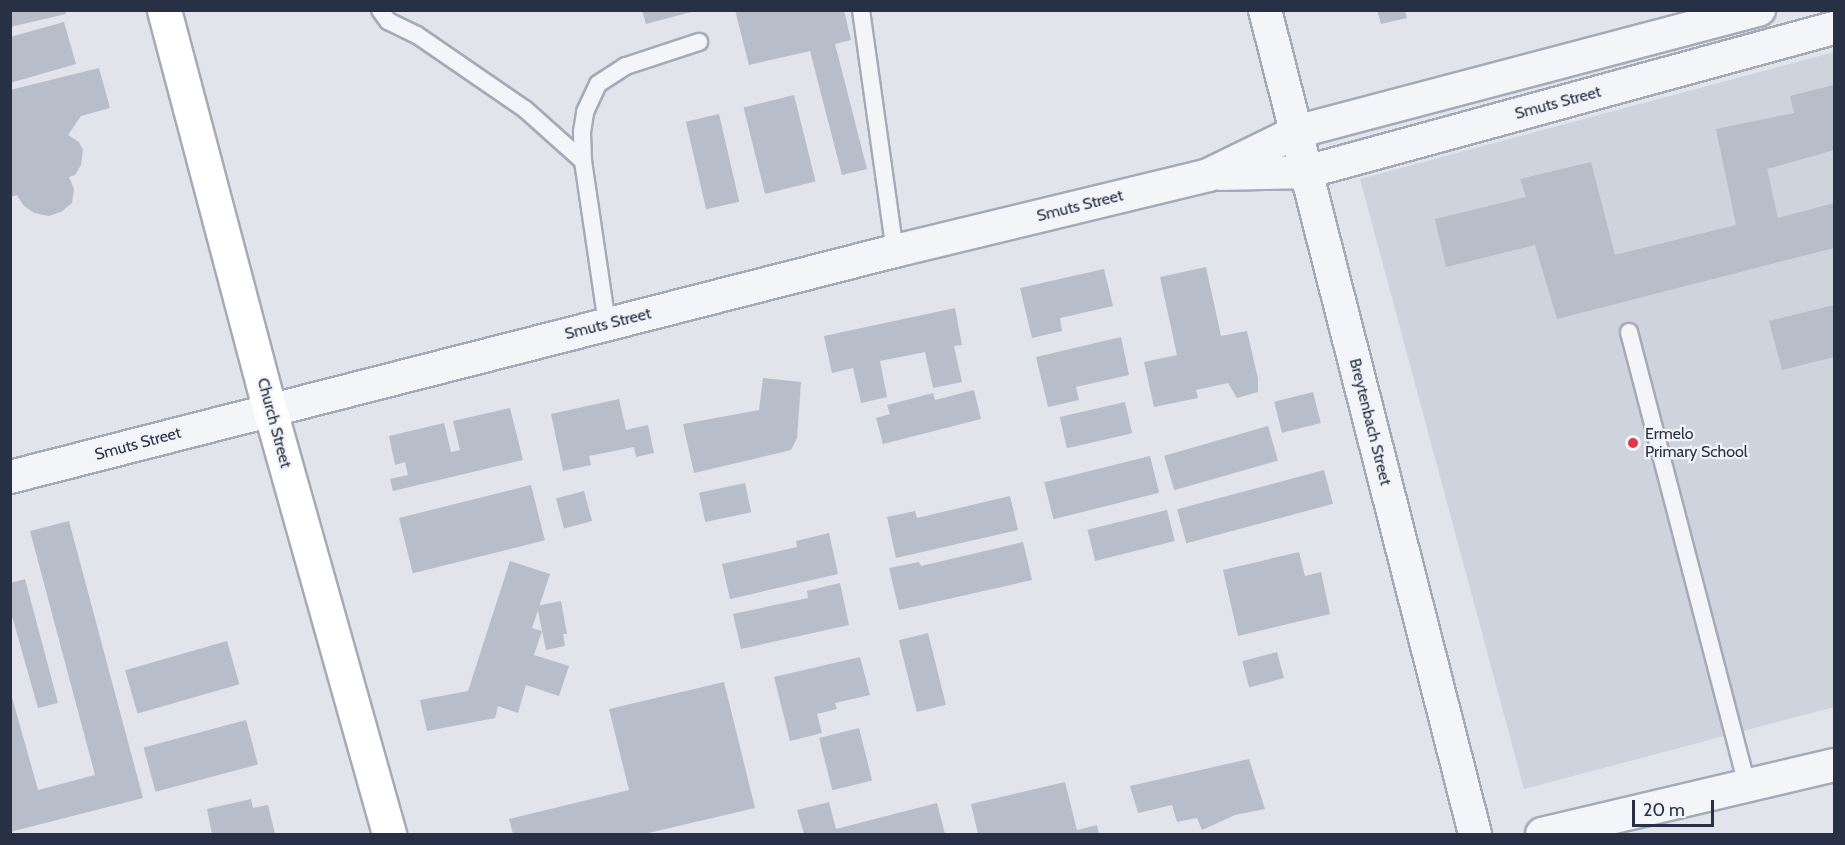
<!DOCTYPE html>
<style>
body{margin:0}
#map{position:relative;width:1845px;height:845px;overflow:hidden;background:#e1e4eb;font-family:Cabin,sans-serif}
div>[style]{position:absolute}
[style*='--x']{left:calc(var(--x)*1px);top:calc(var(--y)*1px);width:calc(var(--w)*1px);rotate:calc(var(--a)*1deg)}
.built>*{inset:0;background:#ced3dd}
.building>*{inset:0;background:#b7bdc9;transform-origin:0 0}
.roads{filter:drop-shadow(2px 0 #a5aab6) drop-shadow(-2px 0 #a5aab6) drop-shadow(0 2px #a5aab6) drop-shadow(0 -2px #a5aab6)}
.service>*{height:16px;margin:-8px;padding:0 8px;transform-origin:8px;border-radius:8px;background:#f4f5f9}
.minor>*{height:32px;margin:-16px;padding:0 16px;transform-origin:16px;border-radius:16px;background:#f4f5f9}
.trunk>*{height:33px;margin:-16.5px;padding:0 16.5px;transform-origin:16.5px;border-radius:16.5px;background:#fff}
.dots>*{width:16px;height:16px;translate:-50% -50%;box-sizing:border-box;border:3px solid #f1f3f8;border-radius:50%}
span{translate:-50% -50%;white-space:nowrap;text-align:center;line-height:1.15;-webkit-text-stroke:4.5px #f1f3f8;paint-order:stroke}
.street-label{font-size:16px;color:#273044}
.poi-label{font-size:16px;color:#273044}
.left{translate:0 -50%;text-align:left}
.frame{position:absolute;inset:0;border:12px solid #273044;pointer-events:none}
.scale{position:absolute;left:1632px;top:800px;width:82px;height:27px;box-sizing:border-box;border:3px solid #273044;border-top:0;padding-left:8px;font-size:18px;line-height:21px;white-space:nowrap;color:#273044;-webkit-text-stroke:4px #f1f3f8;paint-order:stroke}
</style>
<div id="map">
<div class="built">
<div style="clip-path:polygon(1834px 52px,1834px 707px,1524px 789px,1360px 179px)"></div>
</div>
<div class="building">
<div style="clip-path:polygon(10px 10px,65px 10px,66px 14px,10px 27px)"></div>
<div style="clip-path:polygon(642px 10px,695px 10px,695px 11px,646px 24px)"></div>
<div style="clip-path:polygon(735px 10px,844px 10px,851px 40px,835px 44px,867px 169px,842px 175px,810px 51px,749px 65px)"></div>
<div style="clip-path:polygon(1377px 10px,1405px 10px,1407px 18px,1381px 24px)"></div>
<div style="clip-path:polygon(64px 22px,76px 64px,10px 83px,10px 37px)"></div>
<div style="clip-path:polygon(99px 68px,110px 108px,81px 116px,68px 135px,79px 142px,83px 150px,81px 165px,75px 175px,69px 177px,74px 189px,72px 203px,61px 212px,49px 216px,34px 213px,23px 205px,17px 195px,10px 197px,10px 90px)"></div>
<div style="clip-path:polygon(1834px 85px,1834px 150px,1767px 169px,1778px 218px,1834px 203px,1834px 248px,1557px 319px,1535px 245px,1446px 267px,1435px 219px,1526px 197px,1520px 179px,1591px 162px,1615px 255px,1736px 225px,1716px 129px,1794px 113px,1790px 96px)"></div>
<div style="left:794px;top:95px;width:89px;height:52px;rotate:76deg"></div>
<div style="left:719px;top:114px;width:90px;height:34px;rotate:77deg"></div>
<div style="clip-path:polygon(1206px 267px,1221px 336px,1247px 331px,1258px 379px,1258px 392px,1237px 398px,1228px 383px,1196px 390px,1198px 398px,1154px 407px,1144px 362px,1177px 355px,1160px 277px)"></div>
<div style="clip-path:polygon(1104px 269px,1113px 306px,1060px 318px,1062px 331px,1032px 338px,1020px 288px)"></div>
<div style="clip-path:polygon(1834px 305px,1834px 357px,1782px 370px,1769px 321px)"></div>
<div style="clip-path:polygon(955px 308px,962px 345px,954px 346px,962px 382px,933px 388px,925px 352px,880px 361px,887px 397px,861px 403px,853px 368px,832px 373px,824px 336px)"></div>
<div style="clip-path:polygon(1121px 337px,1129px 375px,1076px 387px,1079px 400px,1048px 407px,1036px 357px)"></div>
<div style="clip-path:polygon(763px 378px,801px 382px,797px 438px,791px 450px,694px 473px,683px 424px,759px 410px)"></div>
<div style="clip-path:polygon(974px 390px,981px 419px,883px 444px,876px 418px,890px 414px,887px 405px,933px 393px,935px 400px)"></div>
<div style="left:1313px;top:392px;width:32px;height:40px;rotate:76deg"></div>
<div style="clip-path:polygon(619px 399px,626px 430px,648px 425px,654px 453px,636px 457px,634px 447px,589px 456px,591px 465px,563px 471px,551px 414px)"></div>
<div style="left:1125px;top:402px;width:32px;height:67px;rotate:77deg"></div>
<div style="clip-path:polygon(510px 408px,523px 460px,393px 491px,390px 479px,408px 475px,405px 462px,395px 465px,389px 436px,444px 423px,451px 452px,460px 450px,453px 421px)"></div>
<div style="left:1268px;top:426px;width:36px;height:108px;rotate:74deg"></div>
<div style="left:1150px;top:456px;width:38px;height:109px;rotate:76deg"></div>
<div style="left:1324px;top:470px;width:35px;height:152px;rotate:75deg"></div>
<div style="left:745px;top:483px;width:30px;height:47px;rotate:78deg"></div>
<div style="left:531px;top:485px;width:57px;height:136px;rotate:76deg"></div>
<div style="left:584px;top:491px;width:31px;height:29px;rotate:75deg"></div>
<div style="clip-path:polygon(1010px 496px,1018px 530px,896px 558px,887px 517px,915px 511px,917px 518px)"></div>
<div style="left:1167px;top:510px;width:32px;height:82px;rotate:76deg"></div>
<div style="clip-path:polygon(69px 521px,143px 798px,10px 832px,10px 690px,38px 790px,95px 775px,30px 531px)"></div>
<div style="clip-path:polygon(829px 533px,838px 574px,730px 599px,722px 564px,797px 547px,796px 541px)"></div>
<div style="clip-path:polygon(1023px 542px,1032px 580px,899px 610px,889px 568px,919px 562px,921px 566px)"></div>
<div style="clip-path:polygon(1299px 552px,1305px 576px,1321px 572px,1330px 614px,1238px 636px,1223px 570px)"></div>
<div style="clip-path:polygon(510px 561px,550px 574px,532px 628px,542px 631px,534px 655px,569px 666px,559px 696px,526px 685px,518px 713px,498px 706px,495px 718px,427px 731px,420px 700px,468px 691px)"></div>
<div style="clip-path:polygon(25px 579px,58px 703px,38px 708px,10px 609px,10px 583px)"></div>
<div style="clip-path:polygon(840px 583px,849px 625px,741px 649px,733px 614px,808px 598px,807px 591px)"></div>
<div style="clip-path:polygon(561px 601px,567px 634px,563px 634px,565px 646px,546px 650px,537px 606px)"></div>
<div style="left:928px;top:633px;width:74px;height:30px;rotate:76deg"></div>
<div style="left:227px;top:641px;width:45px;height:106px;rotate:74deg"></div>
<div style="left:1277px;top:652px;width:27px;height:36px;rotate:75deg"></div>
<div style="clip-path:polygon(860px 657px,870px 695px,835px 703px,837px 709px,817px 714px,822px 733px,790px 741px,774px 677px)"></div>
<div style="clip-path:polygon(724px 682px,755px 808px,644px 834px,513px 834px,509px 819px,629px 790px,609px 709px)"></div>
<div style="left:246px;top:720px;width:46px;height:106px;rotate:75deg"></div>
<div style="left:859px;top:728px;width:54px;height:41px;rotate:76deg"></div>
<div style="clip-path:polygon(1249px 759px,1265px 809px,1235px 815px,1202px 830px,1197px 818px,1177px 822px,1172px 805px,1138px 813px,1130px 786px)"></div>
<div style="clip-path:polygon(1065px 782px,1077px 830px,1097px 825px,1099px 834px,978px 834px,971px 804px)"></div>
<div style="clip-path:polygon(251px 799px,253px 808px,268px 805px,275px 834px,212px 834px,207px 809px)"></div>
<div style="clip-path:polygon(829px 802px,836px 829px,937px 803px,945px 834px,804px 834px,797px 810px)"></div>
</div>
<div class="roads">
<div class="service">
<div style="--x:380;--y:10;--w:14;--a:54"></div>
<div style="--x:388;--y:21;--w:32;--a:26"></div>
<div style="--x:417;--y:35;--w:132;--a:34.5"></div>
<div style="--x:526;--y:110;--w:76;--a:41.8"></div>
<div style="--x:583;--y:161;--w:165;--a:81.6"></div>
<div style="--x:861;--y:10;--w:243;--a:82"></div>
<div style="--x:583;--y:161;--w:29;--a:-92"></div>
<div style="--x:582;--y:132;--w:20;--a:-81"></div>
<div style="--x:585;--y:112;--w:31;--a:-65"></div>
<div style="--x:598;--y:84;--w:33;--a:-33"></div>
<div style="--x:626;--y:66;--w:77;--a:-18.2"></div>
<div style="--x:1629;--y:332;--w:471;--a:75.4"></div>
</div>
<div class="minor">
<div style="--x:1265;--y:10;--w:850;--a:75.7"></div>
<div style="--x:1221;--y:174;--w:85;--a:-1.3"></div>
<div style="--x:1306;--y:172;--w:547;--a:-15.26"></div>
<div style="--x:10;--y:477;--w:913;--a:-14.33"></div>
<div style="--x:895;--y:251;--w:322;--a:-13.6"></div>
<div style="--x:1208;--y:175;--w:98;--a:-26"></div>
<div style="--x:1296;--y:132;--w:479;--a:-14.8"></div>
<div style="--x:1542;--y:834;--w:300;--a:-13.3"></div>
</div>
<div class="trunk">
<div style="--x:164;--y:10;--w:414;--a:75.2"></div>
<div style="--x:270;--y:410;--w:440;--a:74.3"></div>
</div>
</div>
<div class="dots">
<div style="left:1633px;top:443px;background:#db3b48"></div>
</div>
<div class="street-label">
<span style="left:1558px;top:103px;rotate:-15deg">Smuts Street</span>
<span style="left:1080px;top:206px;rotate:-14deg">Smuts Street</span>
<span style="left:608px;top:324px;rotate:-14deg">Smuts Street</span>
<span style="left:1370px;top:422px;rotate:76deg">Breytenbach Street</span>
<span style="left:274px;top:423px;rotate:75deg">Church Street</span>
<span style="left:138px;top:444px;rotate:-15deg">Smuts Street</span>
</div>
<div class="poi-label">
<span class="left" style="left:1645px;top:443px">Ermelo<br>Primary School</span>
</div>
<div class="frame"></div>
<div class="scale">20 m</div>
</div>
